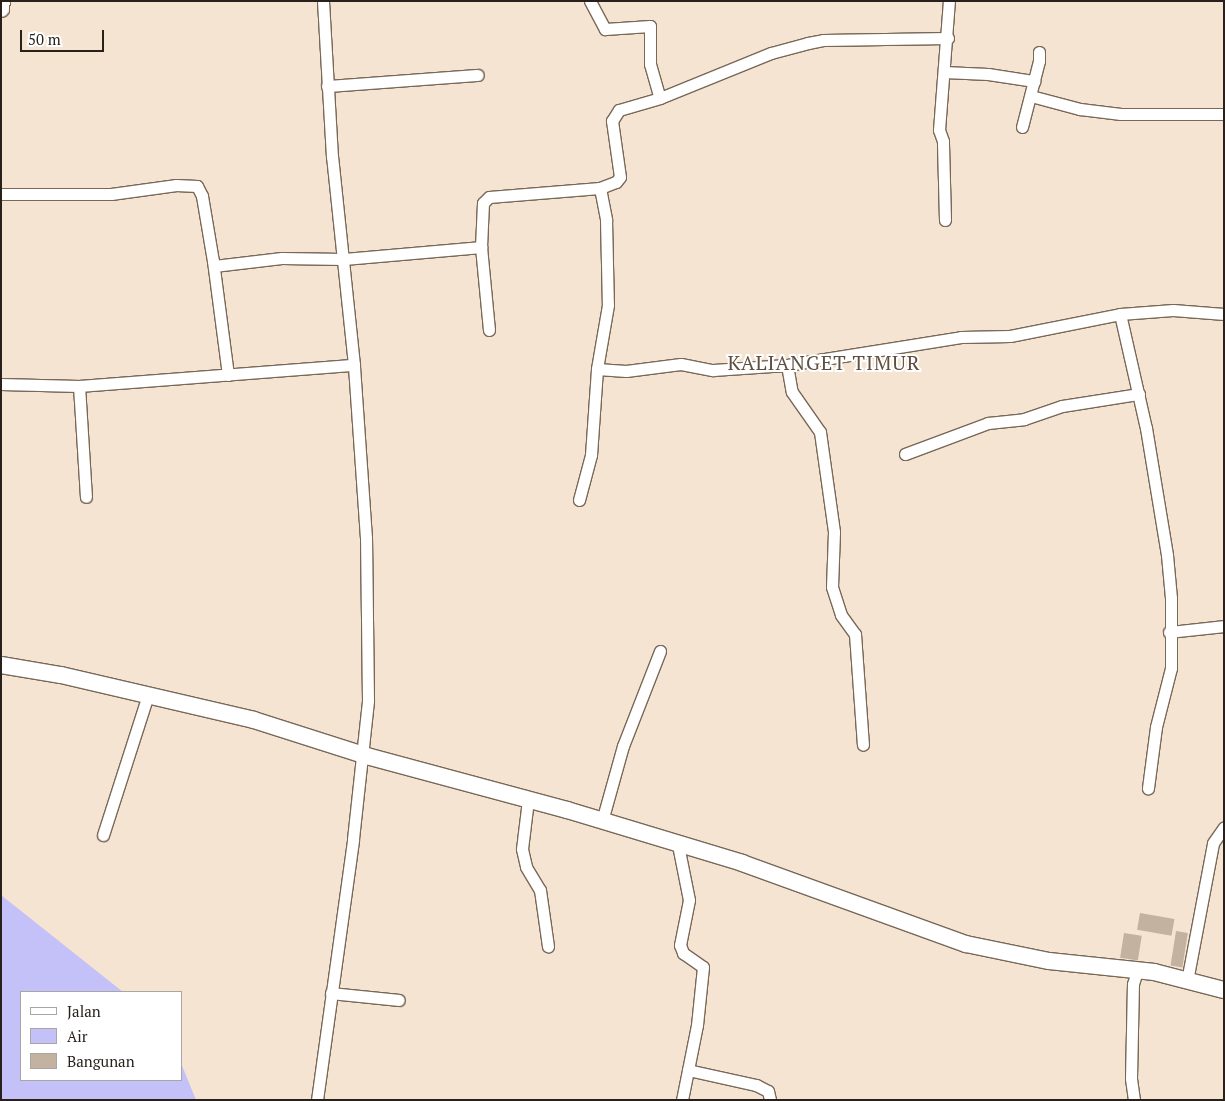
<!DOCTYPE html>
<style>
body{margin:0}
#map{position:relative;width:1225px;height:1101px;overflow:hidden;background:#f6e4d2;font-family:"PT Serif",serif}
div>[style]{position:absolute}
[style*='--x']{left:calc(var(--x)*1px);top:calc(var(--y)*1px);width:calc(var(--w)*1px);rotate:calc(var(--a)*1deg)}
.water>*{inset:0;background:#c4c1f8}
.building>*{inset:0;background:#c4b2a1;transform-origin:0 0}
.roads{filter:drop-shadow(1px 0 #786858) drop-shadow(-1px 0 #786858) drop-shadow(0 1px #786858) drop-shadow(0 -1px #786858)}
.street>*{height:11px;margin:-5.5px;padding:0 5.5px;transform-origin:5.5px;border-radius:5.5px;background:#fff}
.secondary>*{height:16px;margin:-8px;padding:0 8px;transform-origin:8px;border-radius:8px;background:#fff}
span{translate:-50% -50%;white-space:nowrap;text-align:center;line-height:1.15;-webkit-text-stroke:4px #fff;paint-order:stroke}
.quarter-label{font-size:20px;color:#5f4f40;letter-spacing:1px}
.frame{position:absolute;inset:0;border:2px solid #28211b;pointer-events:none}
.legend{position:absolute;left:20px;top:991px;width:162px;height:90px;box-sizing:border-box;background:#fff;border:1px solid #a9a6a4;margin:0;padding:6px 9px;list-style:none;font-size:15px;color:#28211b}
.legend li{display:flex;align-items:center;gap:10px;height:25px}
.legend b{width:25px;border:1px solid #a9a6a4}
.scale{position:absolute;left:20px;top:30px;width:84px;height:22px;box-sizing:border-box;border:2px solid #28211b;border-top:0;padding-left:6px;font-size:15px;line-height:18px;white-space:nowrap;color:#28211b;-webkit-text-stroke:4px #fff;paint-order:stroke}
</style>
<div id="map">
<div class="water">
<div style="clip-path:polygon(1px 895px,123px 992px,21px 992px,21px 1080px,181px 1080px,181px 1063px,196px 1100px,1px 1100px)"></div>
</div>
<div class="building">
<div style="left:1140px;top:913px;width:35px;height:17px;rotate:10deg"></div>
<div style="left:1176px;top:931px;width:12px;height:35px;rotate:9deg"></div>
<div style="left:1124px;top:933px;width:18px;height:25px;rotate:9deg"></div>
</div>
<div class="roads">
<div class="street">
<div style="--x:590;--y:1;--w:32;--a:62"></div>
<div style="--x:605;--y:29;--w:45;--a:-3.8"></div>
<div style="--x:650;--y:26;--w:38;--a:90"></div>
<div style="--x:650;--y:64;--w:35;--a:74"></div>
<div style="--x:944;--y:72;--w:44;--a:2.6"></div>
<div style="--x:988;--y:74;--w:47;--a:8.7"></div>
<div style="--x:327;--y:86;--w:151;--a:-4.2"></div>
<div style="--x:1031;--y:96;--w:51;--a:14.9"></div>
<div style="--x:1080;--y:109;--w:41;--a:7"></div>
<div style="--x:1121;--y:114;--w:103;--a:0"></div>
<div style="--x:1022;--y:127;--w:68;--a:-75.6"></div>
<div style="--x:1039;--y:61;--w:9;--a:-90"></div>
<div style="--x:600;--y:188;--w:17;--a:-21"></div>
<div style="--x:616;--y:182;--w:6;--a:-51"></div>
<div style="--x:620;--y:177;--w:57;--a:-98.1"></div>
<div style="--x:612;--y:121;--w:13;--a:-58"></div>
<div style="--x:619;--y:110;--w:43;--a:-16.3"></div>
<div style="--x:660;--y:98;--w:120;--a:-22.1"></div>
<div style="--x:771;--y:53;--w:38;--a:-15"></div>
<div style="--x:808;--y:43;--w:15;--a:-11"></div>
<div style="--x:823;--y:40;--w:125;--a:-0.9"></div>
<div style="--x:1;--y:194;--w:110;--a:0"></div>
<div style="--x:111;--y:194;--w:66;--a:-7.9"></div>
<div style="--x:176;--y:185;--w:21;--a:3"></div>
<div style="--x:197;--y:186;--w:11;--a:63"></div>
<div style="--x:202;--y:196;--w:66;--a:80.4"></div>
<div style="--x:213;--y:261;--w:115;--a:82.5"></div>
<div style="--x:945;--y:220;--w:79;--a:-91.5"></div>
<div style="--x:943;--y:141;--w:12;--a:-110"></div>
<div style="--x:939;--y:130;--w:129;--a:-85.6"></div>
<div style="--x:214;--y:266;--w:68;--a:-6.7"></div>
<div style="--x:282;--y:258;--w:62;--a:0.9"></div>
<div style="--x:344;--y:259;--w:138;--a:-5"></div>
<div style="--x:1120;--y:314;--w:117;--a:77.2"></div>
<div style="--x:1146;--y:428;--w:129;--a:80.6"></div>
<div style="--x:1167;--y:555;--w:43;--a:84.7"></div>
<div style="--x:1171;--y:598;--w:70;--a:90"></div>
<div style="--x:1171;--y:668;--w:61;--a:104.3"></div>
<div style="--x:1156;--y:727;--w:62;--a:97.5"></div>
<div style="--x:489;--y:330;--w:83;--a:-95.5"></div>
<div style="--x:481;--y:247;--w:44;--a:-87.4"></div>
<div style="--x:483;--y:203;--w:8;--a:-45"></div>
<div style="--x:489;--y:197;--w:111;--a:-4.6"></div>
<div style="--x:600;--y:188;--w:33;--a:79"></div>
<div style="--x:606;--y:220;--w:85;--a:88.7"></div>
<div style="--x:608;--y:305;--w:65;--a:99.8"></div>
<div style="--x:597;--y:369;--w:29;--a:4"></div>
<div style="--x:626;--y:371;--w:55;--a:-7.3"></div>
<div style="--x:681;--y:364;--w:33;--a:11"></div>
<div style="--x:713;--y:370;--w:74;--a:-3.9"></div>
<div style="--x:787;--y:365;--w:176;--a:-9.1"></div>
<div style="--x:961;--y:337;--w:49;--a:-1.2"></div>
<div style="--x:1010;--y:336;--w:112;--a:-11.3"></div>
<div style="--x:1120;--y:314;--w:53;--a:-4.3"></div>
<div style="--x:1173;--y:310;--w:51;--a:4.5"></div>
<div style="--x:787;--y:365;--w:27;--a:80"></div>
<div style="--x:792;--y:392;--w:49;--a:55"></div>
<div style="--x:820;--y:432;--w:101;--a:82"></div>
<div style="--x:834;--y:532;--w:55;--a:92.1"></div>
<div style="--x:832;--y:587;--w:29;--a:72"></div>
<div style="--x:841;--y:615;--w:24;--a:54"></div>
<div style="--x:855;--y:634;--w:111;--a:85.9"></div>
<div style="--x:1;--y:384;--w:78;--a:1.5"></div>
<div style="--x:79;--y:386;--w:276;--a:-4.4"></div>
<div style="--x:79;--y:386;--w:111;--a:86.4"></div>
<div style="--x:905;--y:454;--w:89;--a:-20.5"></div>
<div style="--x:988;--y:423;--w:36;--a:-6"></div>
<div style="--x:1024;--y:419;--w:40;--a:-18.9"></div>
<div style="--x:1062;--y:406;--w:78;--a:-8.9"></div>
<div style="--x:579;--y:500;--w:47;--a:-75.1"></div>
<div style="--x:591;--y:455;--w:86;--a:-86"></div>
<div style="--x:1169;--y:632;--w:55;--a:-6.2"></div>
<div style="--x:528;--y:800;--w:49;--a:97"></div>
<div style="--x:522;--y:849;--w:18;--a:77"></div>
<div style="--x:526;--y:867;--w:27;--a:59"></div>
<div style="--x:540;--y:890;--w:57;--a:81.9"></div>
<div style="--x:602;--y:821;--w:78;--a:-74.4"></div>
<div style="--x:623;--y:746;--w:102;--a:-68.7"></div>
<div style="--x:103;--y:835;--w:147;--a:-72.2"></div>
<div style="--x:678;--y:845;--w:56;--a:78.7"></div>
<div style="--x:689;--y:900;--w:46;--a:101.3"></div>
<div style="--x:680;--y:945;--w:9;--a:69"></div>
<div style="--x:683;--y:953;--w:24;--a:35"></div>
<div style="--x:703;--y:967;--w:58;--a:95.9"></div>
<div style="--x:697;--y:1025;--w:76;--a:101.3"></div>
<div style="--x:1187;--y:981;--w:140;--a:-79.3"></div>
<div style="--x:1213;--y:843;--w:19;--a:-55"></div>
<div style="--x:331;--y:993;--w:68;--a:5.9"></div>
<div style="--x:688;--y:1070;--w:70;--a:12.4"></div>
<div style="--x:756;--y:1085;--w:13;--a:27"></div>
<div style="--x:768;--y:1091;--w:9;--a:77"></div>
<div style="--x:317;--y:1100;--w:263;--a:-82.1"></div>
<div style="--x:353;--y:839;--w:140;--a:-83.8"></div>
<div style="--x:368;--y:700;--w:162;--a:-90.7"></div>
<div style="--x:366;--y:538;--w:173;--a:-94"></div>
<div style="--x:354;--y:365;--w:209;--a:-96"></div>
<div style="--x:332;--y:157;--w:156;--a:-93.3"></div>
<div style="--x:1134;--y:1100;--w:22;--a:-98"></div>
<div style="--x:1131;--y:1078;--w:94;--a:-88.8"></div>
<div style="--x:1133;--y:984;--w:14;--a:-73"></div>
</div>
<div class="secondary">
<div style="--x:1;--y:9;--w:8;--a:-83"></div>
<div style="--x:1;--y:665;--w:61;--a:9.5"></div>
<div style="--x:61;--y:675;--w:198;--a:13.1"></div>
<div style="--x:254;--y:720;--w:119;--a:17.7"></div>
<div style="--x:367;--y:756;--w:207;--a:15.1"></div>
<div style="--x:567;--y:810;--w:183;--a:16.8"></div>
<div style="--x:742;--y:863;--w:238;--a:19.9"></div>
<div style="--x:966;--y:944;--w:85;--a:11.6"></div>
<div style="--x:1049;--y:961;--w:106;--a:6"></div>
<div style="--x:1154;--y:972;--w:72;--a:14.4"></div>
</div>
</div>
<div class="quarter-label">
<span style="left:824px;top:362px">KALIANGET TIMUR</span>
</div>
<div class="frame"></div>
<ul class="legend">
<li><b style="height:6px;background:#fff"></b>Jalan</li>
<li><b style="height:14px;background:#c4c1f8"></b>Air</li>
<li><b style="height:14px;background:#c4b2a1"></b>Bangunan</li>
</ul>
<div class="scale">50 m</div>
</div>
